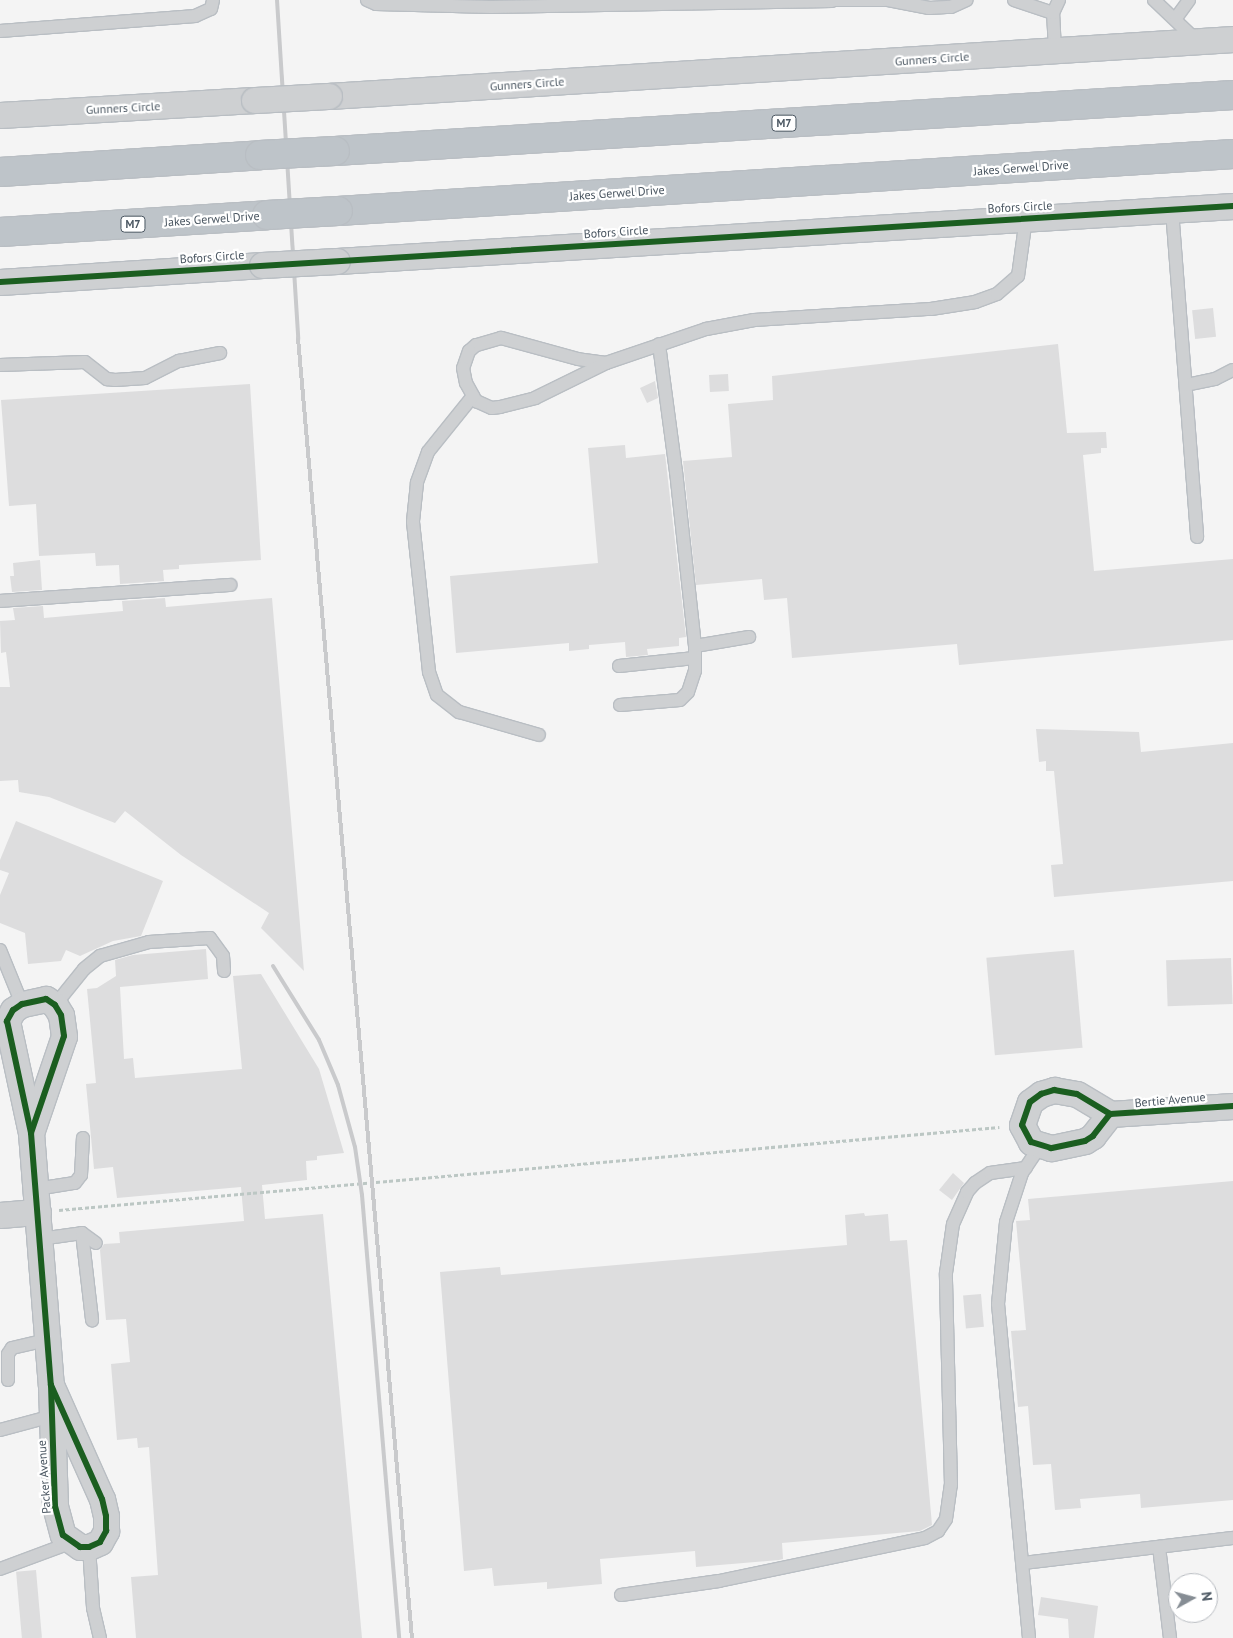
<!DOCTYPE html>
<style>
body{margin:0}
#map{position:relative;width:1233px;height:1638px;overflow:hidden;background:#f4f4f4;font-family:"PT Sans",sans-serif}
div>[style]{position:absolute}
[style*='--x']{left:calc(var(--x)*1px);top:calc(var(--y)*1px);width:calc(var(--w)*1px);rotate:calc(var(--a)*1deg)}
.building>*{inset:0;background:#ddddde;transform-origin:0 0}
.path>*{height:3px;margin-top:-1.5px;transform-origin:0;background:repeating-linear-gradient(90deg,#bcc7c4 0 4px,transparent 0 6.5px)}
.roads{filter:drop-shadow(1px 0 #b9bec3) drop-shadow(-1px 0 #b9bec3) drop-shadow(0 1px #b9bec3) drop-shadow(0 -1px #b9bec3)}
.lane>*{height:12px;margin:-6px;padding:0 6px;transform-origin:6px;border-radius:6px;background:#ced0d2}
.street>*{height:25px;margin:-12.5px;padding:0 12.5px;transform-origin:12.5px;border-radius:12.5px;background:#ced0d2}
.highway>*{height:28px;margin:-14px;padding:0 14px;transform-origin:14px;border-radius:14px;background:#bec4c9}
.rail>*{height:4px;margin:-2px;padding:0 2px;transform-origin:2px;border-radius:2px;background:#c9cacc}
.bridges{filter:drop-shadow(1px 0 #b9bec3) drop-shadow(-1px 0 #b9bec3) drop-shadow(0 1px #b9bec3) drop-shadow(0 -1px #b9bec3)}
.street-bridge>*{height:25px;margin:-12.5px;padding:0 12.5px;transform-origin:12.5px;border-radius:12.5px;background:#ced0d2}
.highway-bridge>*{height:28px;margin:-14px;padding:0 14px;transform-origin:14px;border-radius:14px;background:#bec4c9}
.cycleway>*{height:6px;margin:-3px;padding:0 3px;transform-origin:3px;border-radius:3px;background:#1b5e20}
span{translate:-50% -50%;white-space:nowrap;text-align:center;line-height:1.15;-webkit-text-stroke:4.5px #fff;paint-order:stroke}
.shield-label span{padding:1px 4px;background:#fff;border:1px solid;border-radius:4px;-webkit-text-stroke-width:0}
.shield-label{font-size:11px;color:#4a5661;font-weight:700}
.street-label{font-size:12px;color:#4a5661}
.north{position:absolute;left:1168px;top:1573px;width:50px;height:50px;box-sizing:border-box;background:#fff;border:1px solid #b7bbc0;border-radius:50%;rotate:83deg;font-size:14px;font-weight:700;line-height:20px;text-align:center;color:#4a5661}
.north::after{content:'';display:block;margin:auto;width:18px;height:22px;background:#868d94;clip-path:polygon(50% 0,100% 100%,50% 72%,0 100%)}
</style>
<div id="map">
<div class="building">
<div style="left:1213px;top:308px;width:29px;height:21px;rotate:84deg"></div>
<div style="clip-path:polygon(1058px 344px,1067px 433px,1106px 432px,1107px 448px,1101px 448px,1101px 453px,1083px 455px,1094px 571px,1233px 559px,1233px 640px,959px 665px,957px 644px,792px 658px,787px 598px,764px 600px,762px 579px,696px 585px,683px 461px,732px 457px,728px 404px,773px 400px,772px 376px)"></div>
<div style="left:728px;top:374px;width:17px;height:19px;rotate:87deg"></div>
<div style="clip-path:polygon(655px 381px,658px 398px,647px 403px,640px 388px)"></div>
<div style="clip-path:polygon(250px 384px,261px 560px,179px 565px,179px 569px,163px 570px,164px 581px,120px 584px,119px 565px,96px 566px,95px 553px,39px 556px,36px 504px,9px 506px,1px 400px)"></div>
<div style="clip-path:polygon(625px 445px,626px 458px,665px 454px,686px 637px,679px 638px,679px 646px,647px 649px,648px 655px,626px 657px,625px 642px,589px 645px,589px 649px,569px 651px,569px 643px,456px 653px,450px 576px,598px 563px,588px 448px)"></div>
<div style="clip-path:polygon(40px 560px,42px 590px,12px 592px,10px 576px,14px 576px,13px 563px)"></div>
<div style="clip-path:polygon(165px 598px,166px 607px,272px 598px,304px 971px,261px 928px,269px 913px,181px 855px,125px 811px,115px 823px,49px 797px,19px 792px,18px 780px,0 781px,0 687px,10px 687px,6px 652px,1px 653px,0 621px,15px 620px,13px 608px,43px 606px,44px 618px,123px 611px,122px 601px)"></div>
<div style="clip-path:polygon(1036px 729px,1139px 732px,1141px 752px,1233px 743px,1233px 881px,1054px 897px,1051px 865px,1063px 864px,1054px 771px,1046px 771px,1046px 761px,1039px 762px)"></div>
<div style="clip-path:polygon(16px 821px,163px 881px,141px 936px,113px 941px,80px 956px,66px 950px,61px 961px,28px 964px,25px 933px,0 923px,0 895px,9px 873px,0 870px,0 860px)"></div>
<div style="clip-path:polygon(206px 949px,208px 979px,120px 987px,124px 1059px,133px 1058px,135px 1078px,242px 1069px,233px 976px,261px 974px,319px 1069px,344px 1153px,317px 1156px,317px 1160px,306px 1161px,307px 1180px,262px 1185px,265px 1219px,323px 1214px,362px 1638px,136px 1638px,131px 1577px,158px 1575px,149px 1447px,138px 1448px,137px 1438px,117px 1440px,111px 1364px,130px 1362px,126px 1319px,106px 1320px,100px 1250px,104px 1244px,120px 1243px,119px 1232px,244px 1221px,241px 1187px,117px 1198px,113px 1167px,94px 1169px,86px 1084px,96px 1083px,87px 989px,97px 988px,116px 976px,115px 960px,133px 955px)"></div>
<div style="left:1074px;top:950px;width:98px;height:88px;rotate:85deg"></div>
<div style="left:1231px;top:958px;width:46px;height:65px;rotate:88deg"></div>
<div style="clip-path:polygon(953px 1173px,964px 1183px,952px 1200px,939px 1190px)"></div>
<div style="clip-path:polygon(1233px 1181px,1233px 1500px,1141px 1508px,1140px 1494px,1080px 1499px,1081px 1508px,1055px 1510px,1051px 1464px,1033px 1465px,1028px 1406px,1018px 1407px,1011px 1331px,1026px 1330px,1016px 1221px,1030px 1220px,1028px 1199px)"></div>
<div style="clip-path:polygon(864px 1213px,865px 1216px,888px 1214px,890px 1241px,907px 1240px,932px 1525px,920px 1531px,782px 1543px,783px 1559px,779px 1560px,696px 1567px,695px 1551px,600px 1559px,602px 1584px,547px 1589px,547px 1582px,494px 1586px,492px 1568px,464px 1571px,440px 1272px,500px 1267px,501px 1275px,847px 1245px,845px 1215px)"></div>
<div style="left:981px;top:1294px;width:33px;height:18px;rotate:85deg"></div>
<div style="left:36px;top:1570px;width:68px;height:20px;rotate:85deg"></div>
<div style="clip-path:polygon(1041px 1597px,1098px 1606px,1094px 1638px,1069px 1638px,1068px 1619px,1038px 1615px)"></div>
</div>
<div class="path">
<div style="--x:59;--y:1210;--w:944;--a:-5.05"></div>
</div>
<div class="roads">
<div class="lane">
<div style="--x:367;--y:0;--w:10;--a:24"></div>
<div style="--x:376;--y:4;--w:115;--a:1.5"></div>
<div style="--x:491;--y:7;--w:341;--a:-1"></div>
<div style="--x:830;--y:0;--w:55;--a:0"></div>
<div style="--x:888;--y:0;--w:42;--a:11"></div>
<div style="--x:929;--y:8;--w:22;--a:-3"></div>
<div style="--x:951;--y:7;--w:17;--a:-24"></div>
<div style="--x:1014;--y:0;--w:41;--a:18.4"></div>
<div style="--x:1154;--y:0;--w:59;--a:43.6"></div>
<div style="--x:1176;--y:18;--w:22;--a:-54"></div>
<div style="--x:0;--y:31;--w:196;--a:-4.4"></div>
<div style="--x:195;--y:16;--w:17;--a:-24"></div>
<div style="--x:211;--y:9;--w:9;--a:-77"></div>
<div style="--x:1055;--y:50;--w:37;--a:-93"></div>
<div style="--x:1053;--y:13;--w:14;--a:-65"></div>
<div style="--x:1172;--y:210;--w:328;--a:85.6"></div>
<div style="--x:606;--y:363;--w:28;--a:-172"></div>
<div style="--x:578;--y:359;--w:80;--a:-164.7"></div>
<div style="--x:501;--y:338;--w:26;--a:164"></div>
<div style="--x:476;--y:345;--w:9;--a:139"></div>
<div style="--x:469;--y:351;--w:18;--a:109"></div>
<div style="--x:463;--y:368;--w:15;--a:79"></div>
<div style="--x:466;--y:383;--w:21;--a:61"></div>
<div style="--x:476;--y:401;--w:17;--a:24"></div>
<div style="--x:492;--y:408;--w:8;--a:-7"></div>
<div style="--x:500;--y:407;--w:36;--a:-14"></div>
<div style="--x:535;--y:398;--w:79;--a:-26.2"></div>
<div style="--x:606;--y:363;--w:106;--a:-18.8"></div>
<div style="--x:706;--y:329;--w:49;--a:-10.6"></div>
<div style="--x:754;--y:320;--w:177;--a:-3.6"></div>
<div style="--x:931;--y:309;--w:45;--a:-9"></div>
<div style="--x:975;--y:302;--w:23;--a:-20"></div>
<div style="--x:997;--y:294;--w:28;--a:-41"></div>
<div style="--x:1018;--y:276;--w:59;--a:-82.1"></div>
<div style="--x:0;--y:365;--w:85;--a:-2"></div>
<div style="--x:85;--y:362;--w:28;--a:38"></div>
<div style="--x:107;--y:379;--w:8;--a:7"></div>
<div style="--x:115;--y:380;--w:30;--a:-4"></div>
<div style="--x:145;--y:378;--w:38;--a:-27"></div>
<div style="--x:179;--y:361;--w:42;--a:-11"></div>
<div style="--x:1186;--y:385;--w:30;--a:-12"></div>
<div style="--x:1215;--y:379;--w:20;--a:-27"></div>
<div style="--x:473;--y:396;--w:72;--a:128.8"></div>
<div style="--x:428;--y:452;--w:33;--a:110"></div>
<div style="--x:417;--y:483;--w:39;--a:96"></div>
<div style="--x:413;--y:522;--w:151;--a:83.9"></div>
<div style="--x:429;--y:672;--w:24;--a:71"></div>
<div style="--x:437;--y:695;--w:28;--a:38"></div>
<div style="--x:459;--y:712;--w:83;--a:16"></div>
<div style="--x:0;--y:601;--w:231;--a:-4"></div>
<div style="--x:695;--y:646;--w:55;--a:-9.5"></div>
<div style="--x:619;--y:666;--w:76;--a:-6"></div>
<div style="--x:620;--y:705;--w:60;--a:-4.8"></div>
<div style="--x:680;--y:700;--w:11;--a:-45"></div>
<div style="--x:688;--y:692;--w:22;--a:-72"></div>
<div style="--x:695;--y:671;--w:25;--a:-90"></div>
<div style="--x:695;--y:646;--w:175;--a:-96.2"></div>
<div style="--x:676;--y:472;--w:129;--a:-97.6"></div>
<div style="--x:0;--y:950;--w:58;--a:67.8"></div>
<div style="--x:55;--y:1005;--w:46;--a:-51.1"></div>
<div style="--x:84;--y:969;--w:21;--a:-39"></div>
<div style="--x:100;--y:956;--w:51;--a:-15.9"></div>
<div style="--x:149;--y:942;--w:61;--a:-3.8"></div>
<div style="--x:210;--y:938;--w:22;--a:54"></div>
<div style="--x:223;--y:956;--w:15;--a:86"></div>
<div style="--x:36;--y:1189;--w:39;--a:-9"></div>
<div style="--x:75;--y:1183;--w:10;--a:-53"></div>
<div style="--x:81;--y:1175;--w:37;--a:-87"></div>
<div style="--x:82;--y:1233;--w:88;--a:83.4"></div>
<div style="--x:40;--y:1239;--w:42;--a:-8.1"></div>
<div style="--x:82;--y:1233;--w:17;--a:36"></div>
<div style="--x:8;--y:1380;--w:26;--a:-90"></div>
<div style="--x:8;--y:1354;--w:7;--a:-56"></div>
<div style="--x:12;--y:1348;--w:37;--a:-13"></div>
<div style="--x:0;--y:1430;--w:54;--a:-15.1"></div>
<div style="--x:89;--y:1547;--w:61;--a:86.2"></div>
<div style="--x:93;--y:1608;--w:31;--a:77"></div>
<div style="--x:1159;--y:1547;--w:92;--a:83.1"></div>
<div style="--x:1023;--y:1563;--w:211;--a:-6.8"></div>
<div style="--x:0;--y:1569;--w:75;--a:-20.4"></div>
<div style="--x:621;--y:1595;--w:99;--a:-8.1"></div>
<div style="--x:719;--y:1581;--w:210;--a:-11.8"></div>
<div style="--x:925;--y:1538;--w:15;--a:-28"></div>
<div style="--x:938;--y:1531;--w:14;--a:-56"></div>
<div style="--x:946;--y:1519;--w:34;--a:-82"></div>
<div style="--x:951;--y:1485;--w:212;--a:-91.4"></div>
<div style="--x:946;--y:1273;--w:49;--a:-81.9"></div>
<div style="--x:953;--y:1224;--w:35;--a:-66"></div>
<div style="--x:967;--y:1192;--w:12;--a:-48"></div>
<div style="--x:975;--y:1183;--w:18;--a:-34"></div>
<div style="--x:990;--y:1173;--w:36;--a:-8"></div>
<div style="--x:1029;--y:1638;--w:335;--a:-95.3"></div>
<div style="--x:998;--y:1304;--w:82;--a:-84.4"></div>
<div style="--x:1006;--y:1222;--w:52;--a:-71.9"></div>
<div style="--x:1022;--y:1173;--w:32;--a:-56"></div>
</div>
<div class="street">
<div style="--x:329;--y:96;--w:906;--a:-3.61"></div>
<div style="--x:0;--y:115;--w:254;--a:-3.4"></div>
<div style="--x:337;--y:261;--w:898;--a:-3.51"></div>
<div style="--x:0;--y:282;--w:263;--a:-3.7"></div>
<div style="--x:1110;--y:1114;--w:28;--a:128"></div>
<div style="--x:1093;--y:1136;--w:9;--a:148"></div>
<div style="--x:1085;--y:1141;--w:35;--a:168"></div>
<div style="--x:1051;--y:1148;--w:21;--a:-163"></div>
<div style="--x:1031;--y:1142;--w:19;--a:-118"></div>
<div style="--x:1022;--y:1125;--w:24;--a:-71"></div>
<div style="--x:1030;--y:1102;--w:14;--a:-36"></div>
<div style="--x:1041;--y:1094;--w:14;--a:-17"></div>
<div style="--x:1054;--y:1090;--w:23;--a:10"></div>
<div style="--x:1077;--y:1094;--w:39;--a:31"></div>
<div style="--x:1110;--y:1114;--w:123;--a:-3.7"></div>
<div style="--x:31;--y:1133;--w:102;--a:-71.2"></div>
<div style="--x:64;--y:1036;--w:21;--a:-98"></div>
<div style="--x:61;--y:1015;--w:12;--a:-121"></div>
<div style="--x:55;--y:1005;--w:11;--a:-146"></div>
<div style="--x:46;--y:999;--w:25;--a:168"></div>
<div style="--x:22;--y:1004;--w:11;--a:146"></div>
<div style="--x:13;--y:1010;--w:13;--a:119"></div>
<div style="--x:7;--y:1021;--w:115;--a:77.9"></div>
<div style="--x:31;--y:1133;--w:253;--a:85.5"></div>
<div style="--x:51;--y:1385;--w:121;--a:88.1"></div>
<div style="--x:55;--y:1506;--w:30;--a:75"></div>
<div style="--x:63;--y:1535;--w:21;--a:35"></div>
<div style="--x:80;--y:1547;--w:9;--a:0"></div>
<div style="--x:89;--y:1547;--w:12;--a:-24"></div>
<div style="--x:100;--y:1542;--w:13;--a:-61"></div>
<div style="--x:106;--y:1531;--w:15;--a:-90"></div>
<div style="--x:106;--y:1516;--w:17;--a:-103"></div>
<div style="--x:102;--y:1499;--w:125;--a:-114.1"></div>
<div style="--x:0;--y:1215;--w:38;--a:-5"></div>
</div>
<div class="highway">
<div style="--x:335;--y:151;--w:900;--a:-3.57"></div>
<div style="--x:0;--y:172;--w:261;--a:-3.7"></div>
<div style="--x:338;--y:211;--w:897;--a:-3.64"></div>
<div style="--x:0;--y:232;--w:268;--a:-3.6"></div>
</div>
</div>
<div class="rail">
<div style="--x:277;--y:0;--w:339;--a:86.4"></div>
<div style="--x:298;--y:338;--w:1305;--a:84.99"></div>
<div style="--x:273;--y:966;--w:87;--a:58.1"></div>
<div style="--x:319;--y:1040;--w:49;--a:67.1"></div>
<div style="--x:338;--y:1085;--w:64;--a:74.7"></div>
<div style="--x:355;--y:1147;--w:49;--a:81.7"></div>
<div style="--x:362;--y:1195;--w:445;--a:85.2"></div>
</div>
<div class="bridges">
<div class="street-bridge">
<div style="--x:254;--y:100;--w:75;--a:-3.1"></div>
<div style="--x:262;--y:265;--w:75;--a:-3.1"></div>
</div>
<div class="highway-bridge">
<div style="--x:260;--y:155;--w:75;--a:-3.1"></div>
<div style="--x:267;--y:215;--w:71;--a:-3.2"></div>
</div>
</div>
<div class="cycleway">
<div style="--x:0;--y:282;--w:1235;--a:-3.53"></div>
<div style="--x:1110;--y:1114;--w:28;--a:128"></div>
<div style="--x:1093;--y:1136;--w:9;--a:148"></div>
<div style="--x:1085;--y:1141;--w:35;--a:168"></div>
<div style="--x:1051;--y:1148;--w:21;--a:-163"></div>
<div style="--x:1031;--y:1142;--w:19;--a:-118"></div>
<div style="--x:1022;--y:1125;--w:24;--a:-71"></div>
<div style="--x:1030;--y:1102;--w:14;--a:-36"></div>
<div style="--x:1041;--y:1094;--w:14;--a:-17"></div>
<div style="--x:1054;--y:1090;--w:23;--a:10"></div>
<div style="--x:1077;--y:1094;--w:39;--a:31"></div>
<div style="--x:1110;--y:1114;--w:123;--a:-3.7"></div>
<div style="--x:31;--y:1133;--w:102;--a:-71.2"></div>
<div style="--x:64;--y:1036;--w:21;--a:-98"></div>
<div style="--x:61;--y:1015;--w:12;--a:-121"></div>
<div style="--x:55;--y:1005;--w:11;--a:-146"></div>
<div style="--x:46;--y:999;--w:25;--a:168"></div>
<div style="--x:22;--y:1004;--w:11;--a:146"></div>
<div style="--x:13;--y:1010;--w:13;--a:119"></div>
<div style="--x:7;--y:1021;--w:115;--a:77.9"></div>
<div style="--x:31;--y:1133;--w:253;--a:85.5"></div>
<div style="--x:51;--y:1385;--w:121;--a:88.1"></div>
<div style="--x:55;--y:1506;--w:30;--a:75"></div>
<div style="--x:63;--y:1535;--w:21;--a:35"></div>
<div style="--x:80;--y:1547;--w:9;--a:0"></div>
<div style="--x:89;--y:1547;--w:12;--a:-24"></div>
<div style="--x:100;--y:1542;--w:13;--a:-61"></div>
<div style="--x:106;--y:1531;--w:15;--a:-90"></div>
<div style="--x:106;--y:1516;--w:17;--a:-103"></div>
<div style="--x:102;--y:1499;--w:125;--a:-114.1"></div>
</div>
<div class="shield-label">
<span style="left:784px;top:123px">M7</span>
<span style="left:133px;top:224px">M7</span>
</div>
<div class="street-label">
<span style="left:932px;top:59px;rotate:-4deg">Gunners Circle</span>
<span style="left:527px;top:84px;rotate:-4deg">Gunners Circle</span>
<span style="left:123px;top:108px;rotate:-3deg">Gunners Circle</span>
<span style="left:1021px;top:168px;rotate:-4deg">Jakes Gerwel Drive</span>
<span style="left:617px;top:193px;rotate:-4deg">Jakes Gerwel Drive</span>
<span style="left:1020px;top:207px;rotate:-3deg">Bofors Circle</span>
<span style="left:212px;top:219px;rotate:-4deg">Jakes Gerwel Drive</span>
<span style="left:616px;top:232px;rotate:-4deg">Bofors Circle</span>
<span style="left:212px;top:257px;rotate:-4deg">Bofors Circle</span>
<span style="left:1170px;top:1100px;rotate:-5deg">Bertie Avenue</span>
<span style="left:44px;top:1477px;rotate:-94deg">Packer Avenue</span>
</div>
<div class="north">N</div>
</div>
